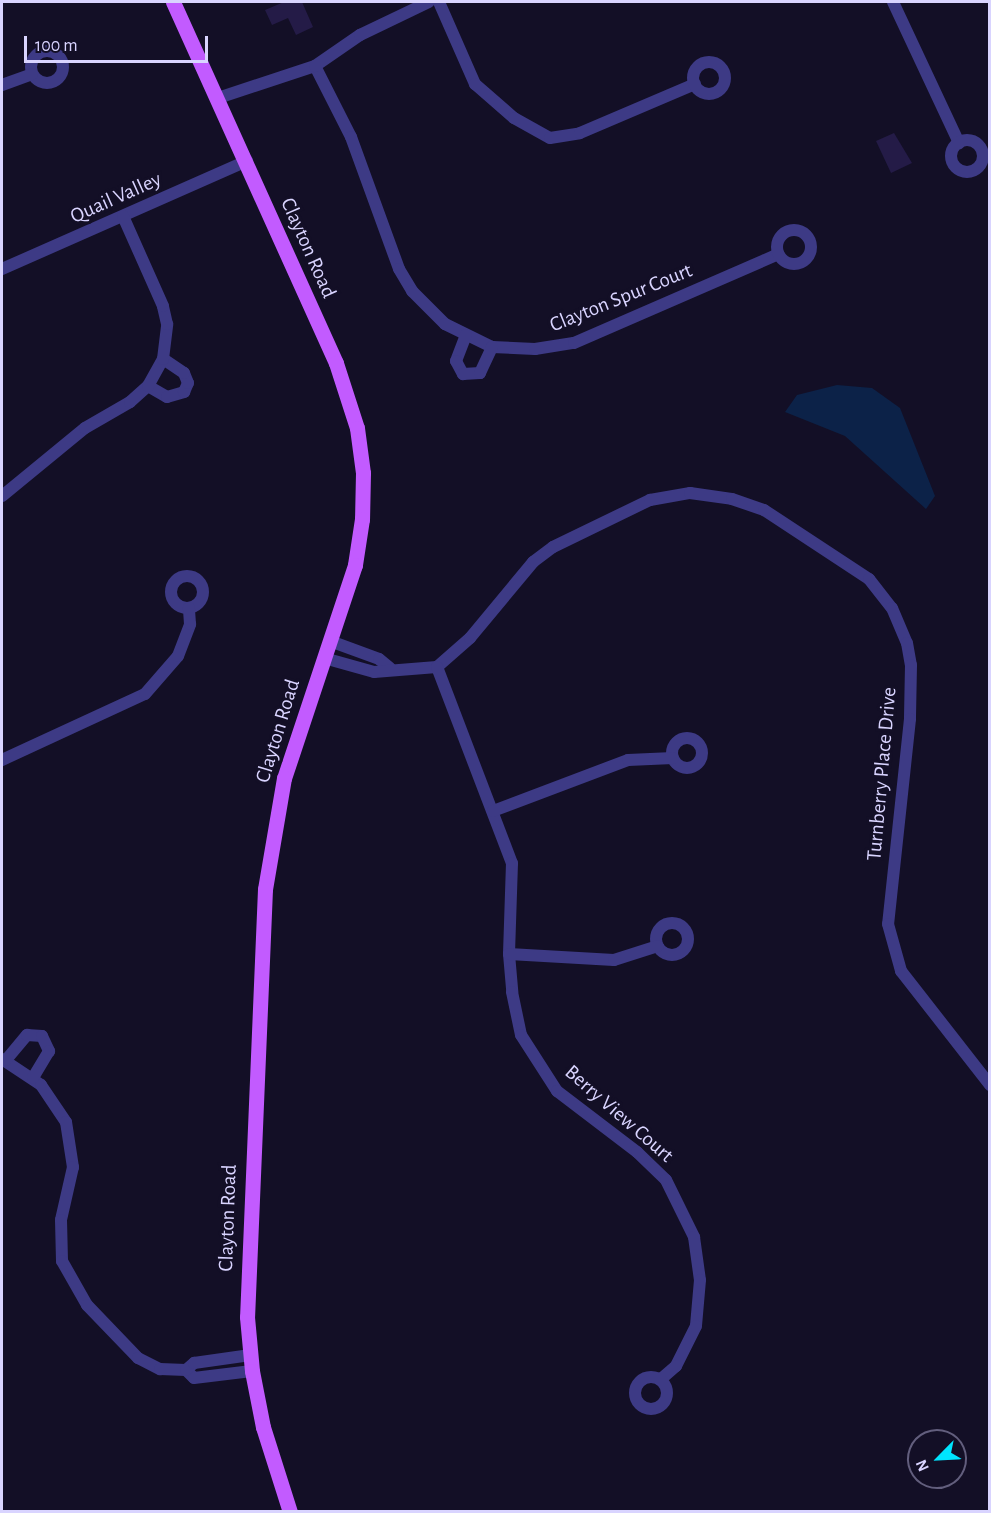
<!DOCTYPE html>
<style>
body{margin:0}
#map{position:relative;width:991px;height:1513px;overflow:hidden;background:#130f26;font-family:"Alegreya Sans",sans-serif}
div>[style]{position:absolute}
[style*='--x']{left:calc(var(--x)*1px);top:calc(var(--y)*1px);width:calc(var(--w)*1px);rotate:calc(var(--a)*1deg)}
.water>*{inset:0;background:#0c2248}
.building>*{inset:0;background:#241b47}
.minor>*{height:12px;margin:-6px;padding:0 6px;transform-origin:6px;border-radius:6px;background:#3d3a85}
.minor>.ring{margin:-6px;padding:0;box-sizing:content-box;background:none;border:12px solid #3d3a85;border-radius:50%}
.major>*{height:15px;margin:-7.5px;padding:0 7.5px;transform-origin:7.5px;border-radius:7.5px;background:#c25bff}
span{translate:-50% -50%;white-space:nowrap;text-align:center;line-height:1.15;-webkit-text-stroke:6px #130f26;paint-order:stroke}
.street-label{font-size:21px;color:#d9d4ff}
.frame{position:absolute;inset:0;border:3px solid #d9d4ff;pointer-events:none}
.north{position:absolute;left:907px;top:1429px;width:60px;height:60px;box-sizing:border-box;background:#130f26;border:2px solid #625e7d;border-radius:50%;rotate:246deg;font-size:16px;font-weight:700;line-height:24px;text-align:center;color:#d9d4ff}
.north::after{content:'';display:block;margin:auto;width:21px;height:27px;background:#00e5ff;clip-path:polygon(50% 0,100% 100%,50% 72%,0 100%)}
.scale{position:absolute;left:24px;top:36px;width:184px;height:27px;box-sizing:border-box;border:3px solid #d9d4ff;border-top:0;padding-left:8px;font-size:18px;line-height:21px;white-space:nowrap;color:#d9d4ff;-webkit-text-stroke:4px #130f26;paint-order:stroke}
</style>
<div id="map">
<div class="water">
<div style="clip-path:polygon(837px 385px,872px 388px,900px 408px,935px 496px,926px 509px,845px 436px,785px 412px,797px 395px)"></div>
</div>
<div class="building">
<div style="clip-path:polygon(284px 2px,302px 2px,313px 27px,296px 35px,288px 18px,272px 25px,265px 10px)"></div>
<div style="clip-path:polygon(894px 133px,912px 163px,891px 173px,876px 141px)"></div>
</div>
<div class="minor">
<div style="--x:439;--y:2;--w:90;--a:66.3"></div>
<div style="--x:475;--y:84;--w:52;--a:41.1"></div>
<div style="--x:514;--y:118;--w:41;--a:29.1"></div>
<div style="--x:550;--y:138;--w:30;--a:-9"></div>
<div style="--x:580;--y:133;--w:125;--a:-23.1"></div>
<div style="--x:893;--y:2;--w:156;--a:64.9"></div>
<div class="ring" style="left:31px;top:51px;width:20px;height:20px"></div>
<div class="ring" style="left:693px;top:62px;width:20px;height:20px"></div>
<div style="--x:315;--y:66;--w:80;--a:63.1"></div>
<div style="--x:351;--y:137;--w:140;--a:70"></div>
<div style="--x:399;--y:269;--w:26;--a:59"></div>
<div style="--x:412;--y:291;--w:47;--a:45"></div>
<div style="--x:445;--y:324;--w:52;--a:26.1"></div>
<div style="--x:492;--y:347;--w:43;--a:2.7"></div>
<div style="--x:535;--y:349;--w:39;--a:-9"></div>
<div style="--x:574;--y:343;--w:223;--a:-23.5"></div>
<div style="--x:2;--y:85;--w:32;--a:-20"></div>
<div style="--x:218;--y:98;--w:102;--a:-18.3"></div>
<div style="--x:315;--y:66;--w:55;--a:-34.6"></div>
<div style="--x:360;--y:35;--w:76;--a:-25.6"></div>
<div class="ring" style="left:951px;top:140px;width:20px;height:20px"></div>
<div class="ring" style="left:777px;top:230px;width:22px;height:22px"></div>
<div style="--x:2;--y:269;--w:268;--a:-23.8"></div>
<div style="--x:466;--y:335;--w:28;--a:111"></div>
<div style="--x:456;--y:361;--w:15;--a:62"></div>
<div style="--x:463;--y:374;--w:17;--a:-3"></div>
<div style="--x:480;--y:373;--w:29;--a:-65"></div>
<div style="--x:148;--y:386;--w:22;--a:30"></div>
<div style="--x:167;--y:397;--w:18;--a:-16"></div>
<div style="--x:184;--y:392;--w:10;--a:-66"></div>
<div style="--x:188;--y:383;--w:11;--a:-112"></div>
<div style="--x:184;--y:373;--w:25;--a:-146"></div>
<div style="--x:2;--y:496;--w:107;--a:-39.3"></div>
<div style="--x:85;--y:428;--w:52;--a:-30"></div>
<div style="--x:130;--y:402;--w:24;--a:-42"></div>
<div style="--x:148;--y:386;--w:31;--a:-61"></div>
<div style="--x:163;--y:359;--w:35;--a:-83"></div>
<div style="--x:167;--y:324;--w:18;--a:-103"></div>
<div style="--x:163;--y:306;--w:98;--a:-114"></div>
<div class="ring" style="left:171px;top:576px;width:20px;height:20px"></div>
<div style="--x:330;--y:641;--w:52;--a:20.2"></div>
<div style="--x:379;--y:659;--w:14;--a:39"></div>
<div style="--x:324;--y:658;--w:52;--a:15.6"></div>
<div style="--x:374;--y:672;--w:63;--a:-4.5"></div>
<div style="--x:437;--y:667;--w:44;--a:-41.3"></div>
<div style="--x:470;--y:638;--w:99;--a:-50.3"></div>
<div style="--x:533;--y:562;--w:25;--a:-37"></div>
<div style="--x:553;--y:547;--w:108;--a:-25.9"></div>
<div style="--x:650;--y:500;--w:41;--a:-9.9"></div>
<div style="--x:690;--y:493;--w:42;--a:8.1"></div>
<div style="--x:732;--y:499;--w:34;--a:19"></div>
<div style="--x:764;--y:510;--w:126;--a:33.3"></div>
<div style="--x:869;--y:579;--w:37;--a:52"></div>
<div style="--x:892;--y:608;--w:38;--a:67"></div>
<div style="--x:907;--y:643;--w:22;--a:80"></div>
<div style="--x:911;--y:665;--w:54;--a:91.1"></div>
<div style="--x:910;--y:719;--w:206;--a:96.1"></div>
<div style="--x:888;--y:924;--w:49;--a:74.5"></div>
<div style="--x:901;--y:971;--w:145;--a:52"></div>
<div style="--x:437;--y:667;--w:210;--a:69.1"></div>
<div style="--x:512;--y:863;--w:91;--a:91.9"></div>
<div style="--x:509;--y:954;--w:38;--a:85"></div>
<div style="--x:512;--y:992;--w:44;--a:78.2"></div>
<div style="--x:521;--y:1035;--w:67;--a:57.3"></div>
<div style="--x:557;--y:1091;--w:101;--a:37.3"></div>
<div style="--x:637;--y:1152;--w:40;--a:44"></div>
<div style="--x:666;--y:1180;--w:64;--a:63.8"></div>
<div style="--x:694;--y:1237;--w:43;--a:82.1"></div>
<div style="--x:700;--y:1280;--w:46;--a:95"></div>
<div style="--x:696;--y:1326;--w:45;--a:116.6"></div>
<div style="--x:676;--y:1366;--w:20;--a:139"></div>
<div class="ring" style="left:672px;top:738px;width:18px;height:18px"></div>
<div style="--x:2;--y:760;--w:157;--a:-24.8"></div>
<div style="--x:145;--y:694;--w:50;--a:-49"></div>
<div style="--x:178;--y:656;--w:34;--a:-69"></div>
<div style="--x:190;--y:624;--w:16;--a:-94"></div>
<div style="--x:493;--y:811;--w:144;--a:-20.7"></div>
<div style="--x:628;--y:760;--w:45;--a:-2.5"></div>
<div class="ring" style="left:656px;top:923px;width:20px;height:20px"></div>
<div style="--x:509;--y:954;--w:105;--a:3.3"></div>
<div style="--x:614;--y:960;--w:46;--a:-17.7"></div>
<div style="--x:2;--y:1059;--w:47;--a:33.7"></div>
<div style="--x:41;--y:1085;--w:45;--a:56"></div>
<div style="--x:66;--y:1122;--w:46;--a:81.2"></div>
<div style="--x:73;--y:1167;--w:54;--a:102.8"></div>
<div style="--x:61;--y:1220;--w:41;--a:88.6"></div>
<div style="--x:62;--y:1261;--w:51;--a:60.4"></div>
<div style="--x:87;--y:1305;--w:74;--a:46.1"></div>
<div style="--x:138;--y:1358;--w:25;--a:27"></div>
<div style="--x:160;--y:1369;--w:26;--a:2"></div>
<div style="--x:186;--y:1370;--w:11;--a:45"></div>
<div style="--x:194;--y:1378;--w:58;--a:-6.9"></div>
<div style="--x:6;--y:1060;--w:33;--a:-50"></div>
<div style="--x:27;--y:1035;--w:15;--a:4"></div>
<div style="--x:42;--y:1036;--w:17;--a:65"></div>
<div style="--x:49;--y:1051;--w:31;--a:121"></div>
<div style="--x:186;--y:1370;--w:11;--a:-41"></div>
<div style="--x:194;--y:1363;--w:57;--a:-8.1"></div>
<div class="ring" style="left:635px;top:1377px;width:20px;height:20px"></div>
</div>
<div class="major">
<div style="--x:173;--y:2;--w:396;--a:65.7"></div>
<div style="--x:336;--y:363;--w:68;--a:72.1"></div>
<div style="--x:357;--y:428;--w:45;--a:82.4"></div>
<div style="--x:363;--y:473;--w:46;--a:91.2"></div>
<div style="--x:362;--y:519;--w:47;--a:98.7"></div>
<div style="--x:355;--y:565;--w:225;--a:108.4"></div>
<div style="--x:284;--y:778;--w:113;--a:99.7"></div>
<div style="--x:265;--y:889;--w:428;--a:92.4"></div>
<div style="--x:247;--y:1317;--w:54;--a:84.7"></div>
<div style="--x:252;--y:1371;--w:57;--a:78.9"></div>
<div style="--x:263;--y:1427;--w:89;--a:72.4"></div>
</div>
<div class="street-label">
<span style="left:116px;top:198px;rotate:-24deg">Quail Valley</span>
<span style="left:308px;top:248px;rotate:66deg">Clayton Road</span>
<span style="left:621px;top:298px;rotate:-22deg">Clayton Spur Court</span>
<span style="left:278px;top:731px;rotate:-73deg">Clayton Road</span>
<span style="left:882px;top:774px;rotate:-85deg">Turnberry Place Drive</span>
<span style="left:619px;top:1114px;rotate:41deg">Berry View Court</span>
<span style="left:228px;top:1218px;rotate:-88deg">Clayton Road</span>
</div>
<div class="frame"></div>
<div class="north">N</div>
<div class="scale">100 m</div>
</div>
